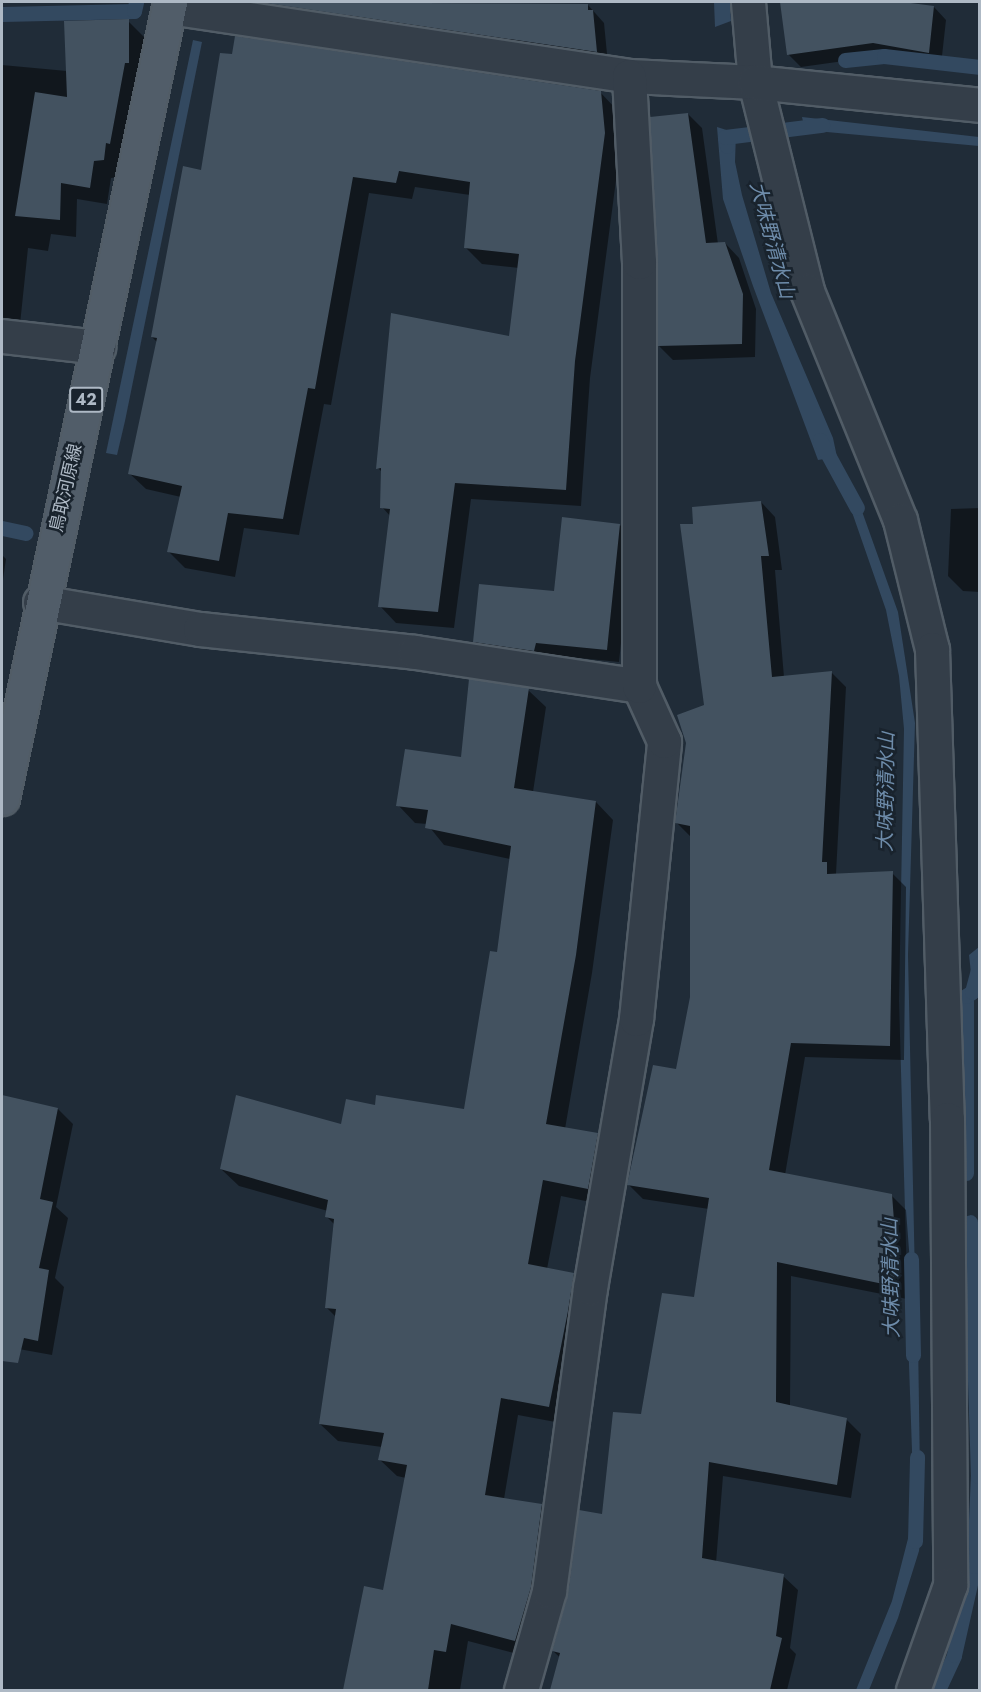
<!DOCTYPE html>
<meta charset="utf-8">
<style>
body{margin:0}
#map{position:relative;width:981px;height:1692px;overflow:hidden;background:#202c38;font-family:Jost,"Noto Sans JP",sans-serif}
div>[style]{position:absolute}
[style*='--x']{left:calc(var(--x)*1px);top:calc(var(--y)*1px);width:calc(var(--w)*1px);rotate:calc(var(--a)*1deg)}
.water>*{inset:0;background:#334960}
.shadow>*{inset:0;background:#0007}
.stream>*{height:15px;margin:-7.5px;padding:0 7.5px;transform-origin:7.5px;border-radius:7.5px;background:#334960}
.building>*{inset:0;background:#435260}
.roads{filter:drop-shadow(2px 0 #515c66) drop-shadow(-2px 0 #515c66) drop-shadow(0 2px #515c66) drop-shadow(0 -2px #515c66)}
.street>*{height:33px;margin:-16.5px;padding:0 16.5px;transform-origin:16.5px;border-radius:16.5px;background:#343e49}
.primary>*{height:33px;margin:-16.5px;padding:0 16.5px;transform-origin:16.5px;border-radius:16.5px;background:#515d69}
span{translate:-50% -50%;white-space:nowrap;text-align:center;line-height:1.15;-webkit-text-stroke:5px #19232d;paint-order:stroke}
.shield-label span{padding:2px 4px;background:#19232d;border:2px solid;border-radius:4px;-webkit-text-stroke-width:0}
.shield-label{font-size:16px;color:#aeb9c5;font-weight:700}
.street-label{font-size:18px;color:#aeb9c5}
.water-label{font-size:20px;color:#6e8caa;font-style:italic}
.frame{position:absolute;inset:0;border:3px solid #aeb9c5;pointer-events:none}
</style>
<div id="map">
<div class="water">
<div style="clip-path:polygon(714px 2px,730px 2px,731px 21px,715px 27px)"></div>
<div style="clip-path:polygon(193px 40px,202px 42px,125px 421px,117px 455px,106px 453px)"></div>
<div style="clip-path:polygon(802px 117px,979px 137px,979px 146px,805px 130px)"></div>
<div style="clip-path:polygon(717px 127px,736px 133px,735px 162px,742px 195px,771px 293px,833px 438px,837px 457px,818px 460px,753px 286px,723px 199px)"></div>
<div style="clip-path:polygon(854px 489px,898px 612px,915px 723px,908px 955px,915px 1279px,907px 1280px,899px 1001px,904px 729px,899px 676px,886px 610px,845px 492px)"></div>
<div style="clip-path:polygon(979px 947px,979px 977px,972px 982px,969px 955px)"></div>
<div style="clip-path:polygon(908px 1336px,918px 1338px,920px 1476px,913px 1479px)"></div>
<div style="clip-path:polygon(923px 1522px,919px 1551px,898px 1618px,869px 1690px,856px 1690px,892px 1601px,912px 1523px)"></div>
</div>
<div class="shadow">
<div style="clip-path:polygon(349px 2px,588px 5px,604px 23px,608px 64px,358px 26px,346px 14px)"></div>
<div style="clip-path:polygon(782px 2px,892px 2px,934px 7px,946px 20px,941px 65px,887px 55px,801px 67px,789px 55px)"></div>
<div style="clip-path:polygon(128px 21px,145px 38px,146px 79px,121px 177px,111px 178px,107px 204px,77px 199px,76px 237px,51px 234px,48px 251px,28px 248px,19px 334px,2px 333px,2px 65px,67px 71px)"></div>
<div style="clip-path:polygon(600px 92px,616px 109px,620px 150px,590px 378px,581px 506px,471px 499px,454px 628px,396px 623px,380px 606px,391px 517px,382px 507px,383px 473px,378px 468px,510px 338px,519px 268px,482px 264px,466px 248px,470px 195px,415px 187px,412px 199px,369px 193px,331px 405px,324px 404px,299px 535px,244px 528px,235px 577px,185px 568px,169px 552px,181px 497px,146px 489px,129px 473px,157px 342px,152px 337px,202px 171px)"></div>
<div style="clip-path:polygon(688px 114px,702px 128px,718px 244px,725px 243px,739px 258px,756px 309px,755px 357px,673px 360px,659px 346px)"></div>
<div style="clip-path:polygon(761px 502px,775px 517px,782px 570px,775px 570px,784px 677px,832px 673px,846px 687px,836px 874px,892px 873px,906px 887px,904px 1060px,805px 1057px,785px 1175px,891px 1195px,906px 1210px,911px 1276px,907px 1299px,791px 1276px,790px 1407px,846px 1419px,861px 1434px,851px 1498px,723px 1476px,716px 1563px,783px 1576px,798px 1590px,790px 1648px,796px 1654px,787px 1690px,663px 1690px,568px 1665px,553px 1651px,642px 1416px,695px 1298px,709px 1209px,643px 1199px,628px 1184px,678px 1070px,692px 997px,691px 837px,676px 822px,705px 706px,695px 525px)"></div>
<div style="clip-path:polygon(980px 508px,980px 592px,963px 591px,948px 576px,951px 509px)"></div>
<div style="clip-path:polygon(620px 525px,632px 538px,619px 662px,548px 655px,547px 663px,487px 654px,475px 641px,555px 593px)"></div>
<div style="clip-path:polygon(2px 555px,6px 559px,2px 586px)"></div>
<div style="clip-path:polygon(528px 690px,546px 707px,533px 792px,596px 802px,613px 820px,592px 973px,565px 1129px,597px 1134px,614px 1151px,605px 1205px,561px 1196px,547px 1269px,573px 1274px,590px 1292px,566px 1424px,518px 1415px,504px 1499px,541px 1505px,559px 1523px,533px 1658px,468px 1641px,460px 1690px,345px 1690px,365px 1588px,384px 1591px,406px 1478px,397px 1476px,379px 1459px,382px 1447px,338px 1441px,320px 1424px,336px 1317px,326px 1307px,335px 1225px,327px 1217px,328px 1211px,239px 1186px,221px 1169px,343px 1126px,376px 1107px,465px 1111px,498px 954px,510px 859px,444px 845px,427px 824px,415px 823px,398px 805px,462px 759px)"></div>
<div style="clip-path:polygon(2px 1096px,58px 1109px,73px 1124px,56px 1207px,68px 1218px,55px 1278px,64px 1287px,52px 1355px,2px 1346px)"></div>
</div>
<div class="stream">
<div style="--x:2;--y:14;--w:132;--a:-1.3"></div>
<div style="--x:134;--y:11;--w:9;--a:-77"></div>
<div style="--x:845;--y:60;--w:39;--a:-6"></div>
<div style="--x:884;--y:56;--w:97;--a:6.5"></div>
<div style="--x:727;--y:146;--w:9;--a:-103"></div>
<div style="--x:725;--y:137;--w:98;--a:-7.1"></div>
<div style="--x:820;--y:440;--w:77;--a:61.4"></div>
<div style="--x:2;--y:528;--w:24;--a:12"></div>
<div style="--x:966;--y:1173;--w:177;--a:-90"></div>
<div style="--x:966;--y:996;--w:7;--a:-34"></div>
<div style="--x:972;--y:992;--w:30;--a:-75"></div>
<div style="--x:911;--y:1259;--w:96;--a:88.8"></div>
<div style="--x:915;--y:1541;--w:84;--a:-88.6"></div>
<div style="--x:938;--y:1690;--w:38;--a:-65"></div>
<div style="--x:954;--y:1655;--w:91;--a:-77.3"></div>
<div style="--x:974;--y:1566;--w:90;--a:-87.5"></div>
<div style="--x:978;--y:1476;--w:254;--a:-91.8"></div>
</div>
<div class="building">
<div style="clip-path:polygon(259px 2px,588px 4px,588px 10px,593px 10px,597px 52px)"></div>
<div style="clip-path:polygon(780px 2px,903px 2px,934px 6px,929px 53px,873px 43px,787px 55px)"></div>
<div style="clip-path:polygon(129px 19px,129px 63px,125px 63px,110px 144px,106px 143px,104px 160px,94px 161px,90px 188px,61px 183px,60px 220px,15px 216px,35px 92px,67px 97px,64px 21px)"></div>
<div style="clip-path:polygon(235px 36px,601px 91px,605px 133px,575px 361px,566px 490px,455px 483px,438px 612px,378px 607px,390px 509px,380px 508px,381px 468px,376px 469px,391px 313px,509px 336px,519px 254px,464px 248px,470px 182px,399px 171px,396px 183px,353px 177px,315px 389px,308px 388px,283px 519px,228px 513px,219px 561px,167px 552px,182px 486px,128px 474px,157px 338px,151px 337px,183px 166px,201px 170px,220px 53px,232px 54px)"></div>
<div style="clip-path:polygon(688px 113px,706px 243px,725px 242px,743px 294px,742px 344px,658px 346px,650px 117px)"></div>
<div style="clip-path:polygon(761px 501px,769px 556px,761px 556px,772px 677px,832px 671px,822px 862px,827px 862px,827px 874px,893px 871px,890px 1046px,791px 1043px,769px 1170px,892px 1194px,897px 1261px,893px 1286px,777px 1262px,776px 1402px,847px 1418px,837px 1485px,709px 1462px,702px 1558px,784px 1574px,776px 1636px,782px 1638px,770px 1690px,550px 1690px,560px 1653px,552px 1651px,568px 1594px,579px 1510px,602px 1514px,613px 1412px,641px 1414px,662px 1293px,694px 1297px,709px 1198px,627px 1185px,653px 1065px,676px 1069px,690px 997px,690px 826px,675px 823px,686px 743px,677px 715px,704px 705px,680px 524px,693px 524px,692px 507px)"></div>
<div style="clip-path:polygon(562px 517px,620px 524px,607px 650px,536px 643px,534px 651px,473px 642px,479px 584px,554px 591px)"></div>
<div style="clip-path:polygon(469px 679px,529px 688px,514px 788px,596px 801px,576px 955px,546px 1124px,598px 1133px,588px 1189px,543px 1180px,528px 1264px,574px 1273px,568px 1311px,549px 1407px,501px 1398px,485px 1495px,542px 1504px,531px 1587px,515px 1641px,451px 1624px,446px 1652px,434px 1650px,428px 1690px,343px 1690px,364px 1586px,383px 1590px,407px 1465px,378px 1460px,384px 1433px,319px 1424px,336px 1309px,325px 1308px,334px 1219px,325px 1217px,328px 1200px,220px 1169px,236px 1095px,341px 1124px,346px 1099px,375px 1105px,376px 1095px,464px 1109px,490px 951px,497px 952px,511px 846px,425px 828px,428px 810px,396px 806px,405px 749px,461px 757px)"></div>
<div style="clip-path:polygon(2px 1095px,58px 1108px,40px 1199px,53px 1202px,39px 1268px,49px 1270px,38px 1341px,24px 1338px,18px 1363px,2px 1361px)"></div>
</div>
<div class="roads">
<div class="street">
<div style="--x:748;--y:2;--w:80;--a:85"></div>
<div style="--x:755;--y:82;--w:215;--a:76"></div>
<div style="--x:807;--y:291;--w:247;--a:67.9"></div>
<div style="--x:900;--y:520;--w:133;--a:76.1"></div>
<div style="--x:932;--y:649;--w:470;--a:88.2"></div>
<div style="--x:947;--y:1119;--w:466;--a:89.6"></div>
<div style="--x:950;--y:1585;--w:111;--a:109.4"></div>
<div style="--x:169;--y:7;--w:465;--a:8.5"></div>
<div style="--x:629;--y:76;--w:126;--a:2.7"></div>
<div style="--x:755;--y:82;--w:226;--a:5.8"></div>
<div style="--x:2;--y:336;--w:97;--a:6.5"></div>
<div style="--x:40;--y:602;--w:162;--a:9.6"></div>
<div style="--x:200;--y:629;--w:216;--a:6.1"></div>
<div style="--x:415;--y:652;--w:227;--a:8.6"></div>
<div style="--x:521;--y:1690;--w:103;--a:-74.2"></div>
<div style="--x:549;--y:1591;--w:306;--a:-82.3"></div>
<div style="--x:590;--y:1288;--w:273;--a:-80.3"></div>
<div style="--x:636;--y:1019;--w:279;--a:-84.2"></div>
<div style="--x:664;--y:741;--w:60;--a:-114.4"></div>
<div style="--x:639;--y:686;--w:424;--a:-90"></div>
<div style="--x:639;--y:262;--w:186;--a:-93.1"></div>
</div>
<div class="primary">
<div style="--x:2;--y:798;--w:814;--a:-78.08"></div>
</div>
</div>
<div class="shield-label">
<span style="left:86px;top:400px">42</span>
</div>
<div class="street-label">
<span style="left:66px;top:488px;rotate:-77deg">鳥取河原線</span>
</div>
<div class="water-label">
<span style="left:772px;top:240px;rotate:75deg">大味野清水山</span>
<span style="left:886px;top:792px;rotate:-89deg">大味野清水山</span>
<span style="left:891px;top:1278px;rotate:-91deg">大味野清水山</span>
</div>
<div class="frame"></div>
</div>
